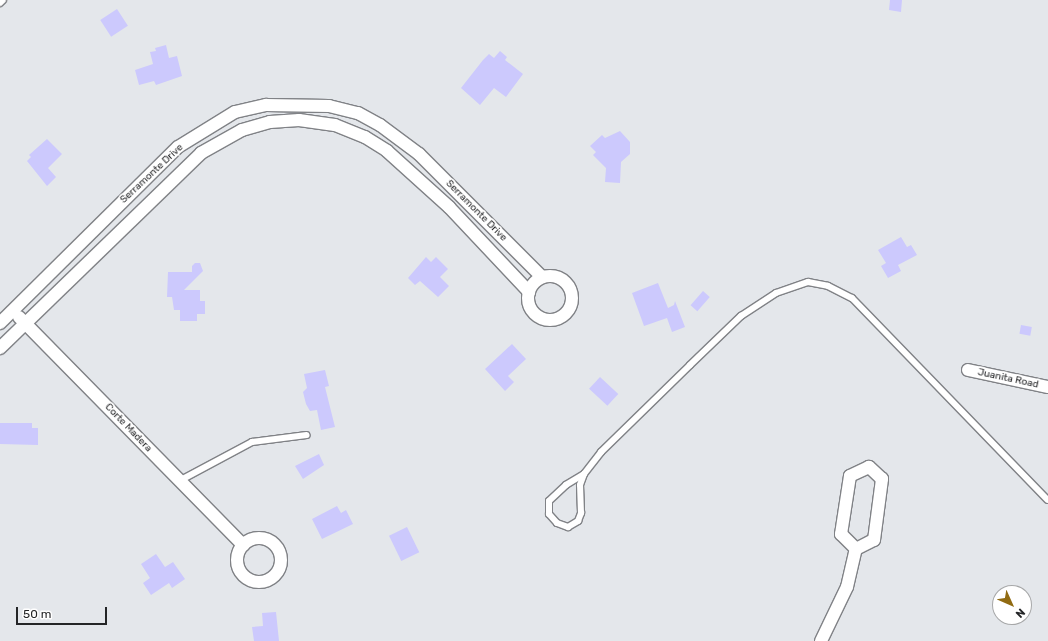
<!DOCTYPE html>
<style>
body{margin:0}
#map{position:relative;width:1048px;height:641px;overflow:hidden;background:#e4e7eb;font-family:Rubik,sans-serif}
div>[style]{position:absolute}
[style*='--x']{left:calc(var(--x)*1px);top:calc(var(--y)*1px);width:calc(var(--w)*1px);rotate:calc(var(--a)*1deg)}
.building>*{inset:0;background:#ccc9fd;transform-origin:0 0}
.roads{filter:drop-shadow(1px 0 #808286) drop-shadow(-1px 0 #808286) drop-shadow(0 1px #808286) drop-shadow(0 -1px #808286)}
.lane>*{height:6px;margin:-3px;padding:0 3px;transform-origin:3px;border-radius:3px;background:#fff}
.street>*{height:12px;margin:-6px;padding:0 6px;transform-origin:6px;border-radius:6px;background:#fff}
.street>.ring{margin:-6px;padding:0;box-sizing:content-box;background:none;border:12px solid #fff;border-radius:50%}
span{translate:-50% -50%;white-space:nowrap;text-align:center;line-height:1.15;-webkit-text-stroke:3.5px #fff;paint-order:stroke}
.street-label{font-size:10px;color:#242527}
.north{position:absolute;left:992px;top:585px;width:40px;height:40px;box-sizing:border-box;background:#fff;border:1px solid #a7a8a9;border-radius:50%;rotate:135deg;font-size:11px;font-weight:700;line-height:16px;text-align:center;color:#242527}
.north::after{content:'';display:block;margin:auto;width:14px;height:18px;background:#916b12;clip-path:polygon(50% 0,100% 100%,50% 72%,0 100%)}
.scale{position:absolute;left:16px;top:607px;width:91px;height:18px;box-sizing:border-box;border:2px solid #242527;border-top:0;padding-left:5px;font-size:12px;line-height:14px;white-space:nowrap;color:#242527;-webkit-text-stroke:3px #fff;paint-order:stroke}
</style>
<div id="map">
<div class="building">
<div style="clip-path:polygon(890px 0,902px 0,901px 12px,889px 10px)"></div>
<div style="left:117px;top:9px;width:20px;height:20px;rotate:57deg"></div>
<div style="clip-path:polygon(166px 45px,169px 58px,177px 56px,182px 76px,156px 85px,154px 81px,139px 85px,135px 70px,153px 64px,150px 52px,156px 51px,155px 48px)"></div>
<div style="clip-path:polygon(500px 51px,507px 57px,505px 60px,523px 74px,506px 97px,494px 88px,480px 105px,461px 88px,483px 60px,489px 54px,494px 58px)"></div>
<div style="clip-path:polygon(620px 131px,630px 142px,630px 154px,621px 162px,620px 183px,605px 182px,606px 168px,593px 155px,596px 152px,590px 146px,602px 135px,605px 138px)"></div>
<div style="clip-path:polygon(47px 139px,62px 154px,48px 168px,56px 177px,47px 186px,27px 161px,31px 157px,29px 155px)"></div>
<div style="clip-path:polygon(901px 237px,907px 247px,911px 245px,917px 255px,898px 265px,901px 271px,888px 278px,881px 266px,886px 263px,878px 250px)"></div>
<div style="clip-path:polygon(426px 257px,431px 262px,436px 257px,448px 269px,440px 277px,449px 286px,438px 297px,420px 281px,415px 285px,408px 278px)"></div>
<div style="clip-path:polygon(195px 263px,200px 263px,203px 271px,184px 290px,200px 290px,200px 301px,205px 301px,205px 314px,197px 314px,197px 321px,180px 321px,180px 310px,174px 310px,172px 297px,167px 297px,168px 272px,192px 272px,192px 266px)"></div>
<div style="clip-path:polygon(658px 283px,668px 308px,674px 305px,675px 301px,685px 327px,672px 332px,667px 318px,644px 326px,632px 293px)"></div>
<div style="left:703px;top:291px;width:9px;height:19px;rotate:41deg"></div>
<div style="left:1021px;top:325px;width:11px;height:9px;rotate:10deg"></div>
<div style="clip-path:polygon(512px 344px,526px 359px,508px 376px,514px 382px,505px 391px,485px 369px)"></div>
<div style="clip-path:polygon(325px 370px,329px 386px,325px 387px,335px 427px,321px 430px,317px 410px,310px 411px,306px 404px,303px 392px,307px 388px,304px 374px)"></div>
<div style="left:600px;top:377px;width:25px;height:16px;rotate:43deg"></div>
<div style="clip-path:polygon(0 423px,32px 423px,32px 428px,38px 428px,38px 445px,0 444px)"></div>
<div style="clip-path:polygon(319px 454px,324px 465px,303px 479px,295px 466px)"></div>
<div style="clip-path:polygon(337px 506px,341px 513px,346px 510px,353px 524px,322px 539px,312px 519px)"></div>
<div style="left:407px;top:527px;width:28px;height:20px;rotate:64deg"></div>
<div style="clip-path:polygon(156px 554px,165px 567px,173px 562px,185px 579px,172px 588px,169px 583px,151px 595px,143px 583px,150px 578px,141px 564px)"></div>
<div style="clip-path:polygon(276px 612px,279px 641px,254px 641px,252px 627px,263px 626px,262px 613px)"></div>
</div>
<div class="roads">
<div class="lane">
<div style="--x:0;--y:3;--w:4;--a:-45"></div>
<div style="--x:584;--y:474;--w:21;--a:149"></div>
<div style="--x:566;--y:485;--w:23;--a:137"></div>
<div style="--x:549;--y:501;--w:13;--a:90"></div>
<div style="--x:549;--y:514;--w:12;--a:48"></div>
<div style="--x:557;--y:523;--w:12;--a:20"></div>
<div style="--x:568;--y:527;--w:12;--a:-31"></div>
<div style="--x:578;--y:521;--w:9;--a:-69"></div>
<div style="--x:581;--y:513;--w:28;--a:-92"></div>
<div style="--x:580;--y:485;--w:12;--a:-70"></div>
<div style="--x:584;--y:474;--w:28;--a:-52"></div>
<div style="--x:601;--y:452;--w:124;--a:-44.3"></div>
<div style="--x:690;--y:365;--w:71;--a:-43.9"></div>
<div style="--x:741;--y:316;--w:42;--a:-33.3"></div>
<div style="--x:776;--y:293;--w:34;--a:-19"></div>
<div style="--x:808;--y:282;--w:20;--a:11"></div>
<div style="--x:828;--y:286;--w:27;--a:27"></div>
<div style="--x:852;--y:298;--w:281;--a:45.9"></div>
<div style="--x:179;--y:481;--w:83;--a:-28.1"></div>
<div style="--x:252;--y:442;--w:55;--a:-7.3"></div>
</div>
<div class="street">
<div class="ring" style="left:528px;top:276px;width:32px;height:32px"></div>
<div style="--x:19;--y:317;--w:320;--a:45.5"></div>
<div style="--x:0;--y:323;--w:250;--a:-44.7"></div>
<div style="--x:178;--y:147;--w:67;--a:-31.6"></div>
<div style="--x:235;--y:112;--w:32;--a:-13"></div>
<div style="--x:266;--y:105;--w:63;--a:0.9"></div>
<div style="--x:329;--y:106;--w:30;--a:14"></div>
<div style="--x:358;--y:113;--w:25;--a:29"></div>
<div style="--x:380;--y:125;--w:49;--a:36.6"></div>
<div style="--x:419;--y:154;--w:174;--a:45"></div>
<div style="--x:0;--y:348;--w:280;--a:-44.1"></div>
<div style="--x:201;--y:153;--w:47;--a:-29.3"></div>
<div style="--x:242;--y:130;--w:29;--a:-16"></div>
<div style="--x:270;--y:122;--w:29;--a:-4"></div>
<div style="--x:299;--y:120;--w:36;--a:8"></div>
<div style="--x:335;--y:125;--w:32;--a:22"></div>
<div style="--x:365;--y:137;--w:26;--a:32"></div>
<div style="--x:387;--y:151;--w:84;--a:42.1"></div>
<div style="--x:449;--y:207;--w:117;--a:46.7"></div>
<div style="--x:968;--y:370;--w:82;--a:12"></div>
<div class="ring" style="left:237px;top:538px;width:32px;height:32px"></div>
<div style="--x:821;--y:641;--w:60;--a:-64.3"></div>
<div style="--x:847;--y:587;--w:39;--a:-77"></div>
<div style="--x:856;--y:549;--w:20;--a:-27"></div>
<div style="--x:874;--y:540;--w:62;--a:-82.5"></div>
<div style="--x:882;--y:479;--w:18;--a:-137"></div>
<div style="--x:869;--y:467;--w:21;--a:155"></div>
<div style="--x:850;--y:476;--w:59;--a:98.8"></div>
<div style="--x:841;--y:534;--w:21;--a:45"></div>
</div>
</div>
<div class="street-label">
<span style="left:152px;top:174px;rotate:-43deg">Serramonte Drive</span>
<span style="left:476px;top:211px;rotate:45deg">Serramonte Drive</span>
<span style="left:1008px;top:379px;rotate:12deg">Juanita Road</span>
<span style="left:128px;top:428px;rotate:46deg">Corte Madera</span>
</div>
<div class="north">N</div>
<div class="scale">50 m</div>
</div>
